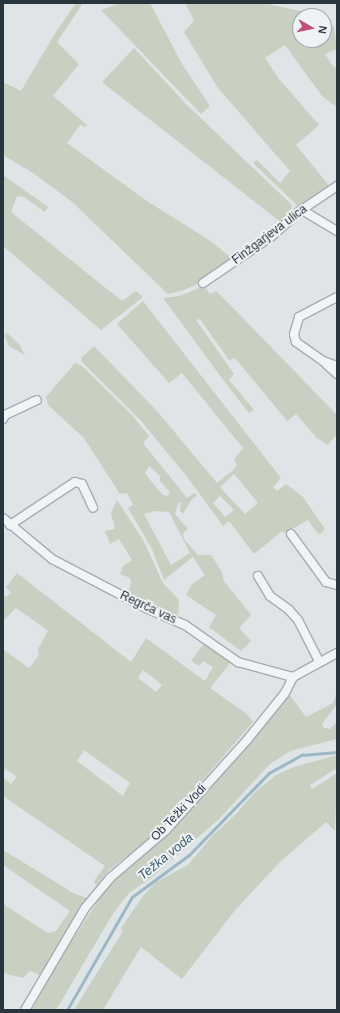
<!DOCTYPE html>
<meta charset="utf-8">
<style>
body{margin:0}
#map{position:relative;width:340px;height:1013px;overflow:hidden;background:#dfe4e7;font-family:Helvetica,sans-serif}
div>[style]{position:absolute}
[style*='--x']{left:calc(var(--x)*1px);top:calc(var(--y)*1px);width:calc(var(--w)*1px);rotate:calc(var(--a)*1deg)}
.green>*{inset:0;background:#c8d0c1}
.stream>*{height:2.5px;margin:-1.25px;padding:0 1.25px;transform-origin:1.25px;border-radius:1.25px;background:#9db8c5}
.roads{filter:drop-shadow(1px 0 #a5acb1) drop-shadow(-1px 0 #a5acb1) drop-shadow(0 1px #a5acb1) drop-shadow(0 -1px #a5acb1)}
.street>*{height:8px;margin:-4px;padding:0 4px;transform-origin:4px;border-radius:4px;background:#f1f4f6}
span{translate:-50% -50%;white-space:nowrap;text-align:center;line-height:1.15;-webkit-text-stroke:4px #eef2f5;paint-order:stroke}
.street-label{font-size:12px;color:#29353d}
.water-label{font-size:13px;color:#375b6d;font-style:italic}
.frame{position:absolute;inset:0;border:4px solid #29353d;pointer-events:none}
.north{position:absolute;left:292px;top:8px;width:40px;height:40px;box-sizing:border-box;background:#eef2f5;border:1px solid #9fa6ab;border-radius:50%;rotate:99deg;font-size:11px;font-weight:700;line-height:16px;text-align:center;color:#29353d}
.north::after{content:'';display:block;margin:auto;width:14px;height:18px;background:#c34d78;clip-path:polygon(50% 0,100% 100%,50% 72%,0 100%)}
</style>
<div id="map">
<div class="green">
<div style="clip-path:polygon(76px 3px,83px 3px,57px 42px,79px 64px,53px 96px,87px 125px,86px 127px,80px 125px,67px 143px,147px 201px,212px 242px,235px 261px,202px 282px,184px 290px,168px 294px,71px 201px,33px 173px,3px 155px,3px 82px,21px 91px,54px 35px)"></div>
<div style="clip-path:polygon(121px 3px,150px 3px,182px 64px,210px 106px,201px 114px,101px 10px)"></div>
<div style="clip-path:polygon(185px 3px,264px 3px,314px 14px,300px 16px,300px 40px,324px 40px,324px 25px,334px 26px,337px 49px,325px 54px,334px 68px,337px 67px,337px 107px,322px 96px,285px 45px,265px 58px,279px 79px,319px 125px,296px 145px,331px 188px,299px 207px,253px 163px,257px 160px,280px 183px,290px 171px,218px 88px,184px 32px,194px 20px)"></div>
<div style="clip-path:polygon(134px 48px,186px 104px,291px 204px,293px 214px,283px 224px,102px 82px)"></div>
<div style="clip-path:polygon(3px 175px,48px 207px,45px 212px,24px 197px,17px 196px,11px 212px,122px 301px,136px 291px,143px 297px,101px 330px,3px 246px)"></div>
<div style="clip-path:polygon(204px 286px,210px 294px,216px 291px,237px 312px,337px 415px,337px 434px,328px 445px,317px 438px,296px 414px,287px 421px,235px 358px,229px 360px,200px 319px,196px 320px,234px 374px,229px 380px,254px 410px,249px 413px,224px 381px,163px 298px,179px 296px)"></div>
<div style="clip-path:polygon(evenodd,143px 301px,281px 478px,273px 487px,277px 491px,286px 484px,303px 497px,325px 529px,319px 535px,308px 520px,285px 533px,282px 531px,254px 554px,229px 521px,223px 526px,188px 478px,142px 422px,82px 362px,81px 358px,94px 346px,157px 411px,217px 483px,232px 471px,237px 465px,234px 460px,243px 448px,182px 373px,169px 383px,117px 324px,143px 301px,234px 474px,258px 503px,245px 514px,220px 487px,234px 474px,143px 301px,220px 496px,234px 510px,225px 517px,213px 503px,220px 496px)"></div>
<div style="clip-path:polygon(7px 333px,19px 344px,25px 355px,9px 346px,4px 335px)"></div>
<div style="clip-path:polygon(evenodd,75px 363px,82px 366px,131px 414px,149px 436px,143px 443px,187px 498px,195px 493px,197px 496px,191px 500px,183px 514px,180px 511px,181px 503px,178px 503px,175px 514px,188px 529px,183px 533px,184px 539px,198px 555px,211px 555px,222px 572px,224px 581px,251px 615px,239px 628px,251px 641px,241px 651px,209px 627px,216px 615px,186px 595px,192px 584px,205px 575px,193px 557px,164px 580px,152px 549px,128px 508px,133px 505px,127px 493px,120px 494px,84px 438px,48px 405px,46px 397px,75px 363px,149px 466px,160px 476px,160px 481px,170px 492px,168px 496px,163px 495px,151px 481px,145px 473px,149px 466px,75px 363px,155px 511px,169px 512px,190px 553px,171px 565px,144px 514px,155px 511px)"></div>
<div style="clip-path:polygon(117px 500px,143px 540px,163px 583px,179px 600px,178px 617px,133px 598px,128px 591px,131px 584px,130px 578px,120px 574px,123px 566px,132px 560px,119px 539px,110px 544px,105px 531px,115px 529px,111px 513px)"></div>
<div style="clip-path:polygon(evenodd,17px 573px,131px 662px,146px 638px,205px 681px,213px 667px,203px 661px,199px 666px,191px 661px,204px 643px,231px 662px,210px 688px,247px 714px,253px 722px,168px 820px,146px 841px,109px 870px,96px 886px,94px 881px,105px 866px,3px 796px,3px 777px,11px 784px,17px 777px,6px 769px,3px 773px,3px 649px,29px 668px,39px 655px,38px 649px,48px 631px,16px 608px,3px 621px,3px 595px,6px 597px,11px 593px,6px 587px,17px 573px,143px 670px,162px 685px,156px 692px,138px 678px,143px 670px,17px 573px,84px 750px,130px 783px,123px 796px,77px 761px,84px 750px)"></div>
<div style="clip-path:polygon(337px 692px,337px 704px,322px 724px,324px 728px,330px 729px,337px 722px,337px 739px,290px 751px,270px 764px,218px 820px,151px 878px,129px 893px,114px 912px,56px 1010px,32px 1010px,52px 972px,108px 885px,144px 856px,180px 821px,290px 695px,306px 717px,333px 703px)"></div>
<div style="clip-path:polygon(337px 755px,337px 768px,310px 785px,312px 789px,337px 773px,335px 831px,326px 822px,281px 861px,236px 909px,182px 979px,141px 947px,103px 1010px,74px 1010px,123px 931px,121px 928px,143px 896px,156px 882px,188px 865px,213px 835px,235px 815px,255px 792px,276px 775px,294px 767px)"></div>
<div style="clip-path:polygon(3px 850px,75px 894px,87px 898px,40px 975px,30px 971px,23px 978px,3px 973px,3px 904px,48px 933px,56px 931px,70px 911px,3px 865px)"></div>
</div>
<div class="stream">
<div style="--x:67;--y:1010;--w:130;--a:-60.1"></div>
<div style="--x:132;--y:897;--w:71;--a:-36.4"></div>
<div style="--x:189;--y:855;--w:115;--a:-45.7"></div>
<div style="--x:269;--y:773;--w:38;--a:-29"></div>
<div style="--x:302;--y:755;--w:35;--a:-5"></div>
</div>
<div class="roads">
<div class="street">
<div style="--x:302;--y:210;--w:41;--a:31"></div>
<div style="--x:203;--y:283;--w:83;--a:-34.3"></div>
<div style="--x:272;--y:236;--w:38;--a:-42"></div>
<div style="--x:300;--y:211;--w:45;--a:-34"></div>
<div style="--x:337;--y:297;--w:43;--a:152.2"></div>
<div style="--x:299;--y:317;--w:18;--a:106"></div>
<div style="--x:294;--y:334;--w:8;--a:76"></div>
<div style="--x:296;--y:342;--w:33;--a:35"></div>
<div style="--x:323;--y:361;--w:15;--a:20"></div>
<div style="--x:326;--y:364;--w:15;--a:42"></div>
<div style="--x:3;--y:419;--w:4;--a:-63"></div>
<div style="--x:5;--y:415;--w:35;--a:-25"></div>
<div style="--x:3;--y:518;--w:64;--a:39.9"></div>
<div style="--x:52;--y:559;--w:106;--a:27.5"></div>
<div style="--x:146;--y:608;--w:43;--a:23.6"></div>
<div style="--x:185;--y:625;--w:65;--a:34.9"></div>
<div style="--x:238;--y:662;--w:57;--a:15.3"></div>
<div style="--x:10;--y:525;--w:78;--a:-33.5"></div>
<div style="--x:75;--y:482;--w:7;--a:16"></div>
<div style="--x:82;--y:484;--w:26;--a:65"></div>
<div style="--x:291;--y:534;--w:59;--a:53.9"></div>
<div style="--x:326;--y:582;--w:11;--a:15"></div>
<div style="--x:258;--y:576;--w:23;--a:59"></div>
<div style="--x:270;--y:596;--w:24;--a:36"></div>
<div style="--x:289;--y:610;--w:13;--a:48"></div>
<div style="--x:298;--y:620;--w:46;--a:62.9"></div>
<div style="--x:25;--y:1010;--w:118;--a:-59.5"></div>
<div style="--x:85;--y:908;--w:39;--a:-50"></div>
<div style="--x:110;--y:878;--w:74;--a:-40.6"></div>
<div style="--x:166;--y:830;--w:121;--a:-48"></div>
<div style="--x:247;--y:740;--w:60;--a:-51"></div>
<div style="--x:285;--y:693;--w:18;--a:-63"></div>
<div style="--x:293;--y:677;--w:50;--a:-28.6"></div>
</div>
</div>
<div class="street-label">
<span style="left:270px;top:235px;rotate:-37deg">Finžgarjeva ulica</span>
<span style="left:148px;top:608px;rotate:25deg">Regrča vas</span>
<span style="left:179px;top:813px;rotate:-46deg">Ob Težki Vodi</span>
</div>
<div class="water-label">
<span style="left:166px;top:857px;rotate:-39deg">Težka voda</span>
</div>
<div class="frame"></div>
<div class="north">N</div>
</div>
